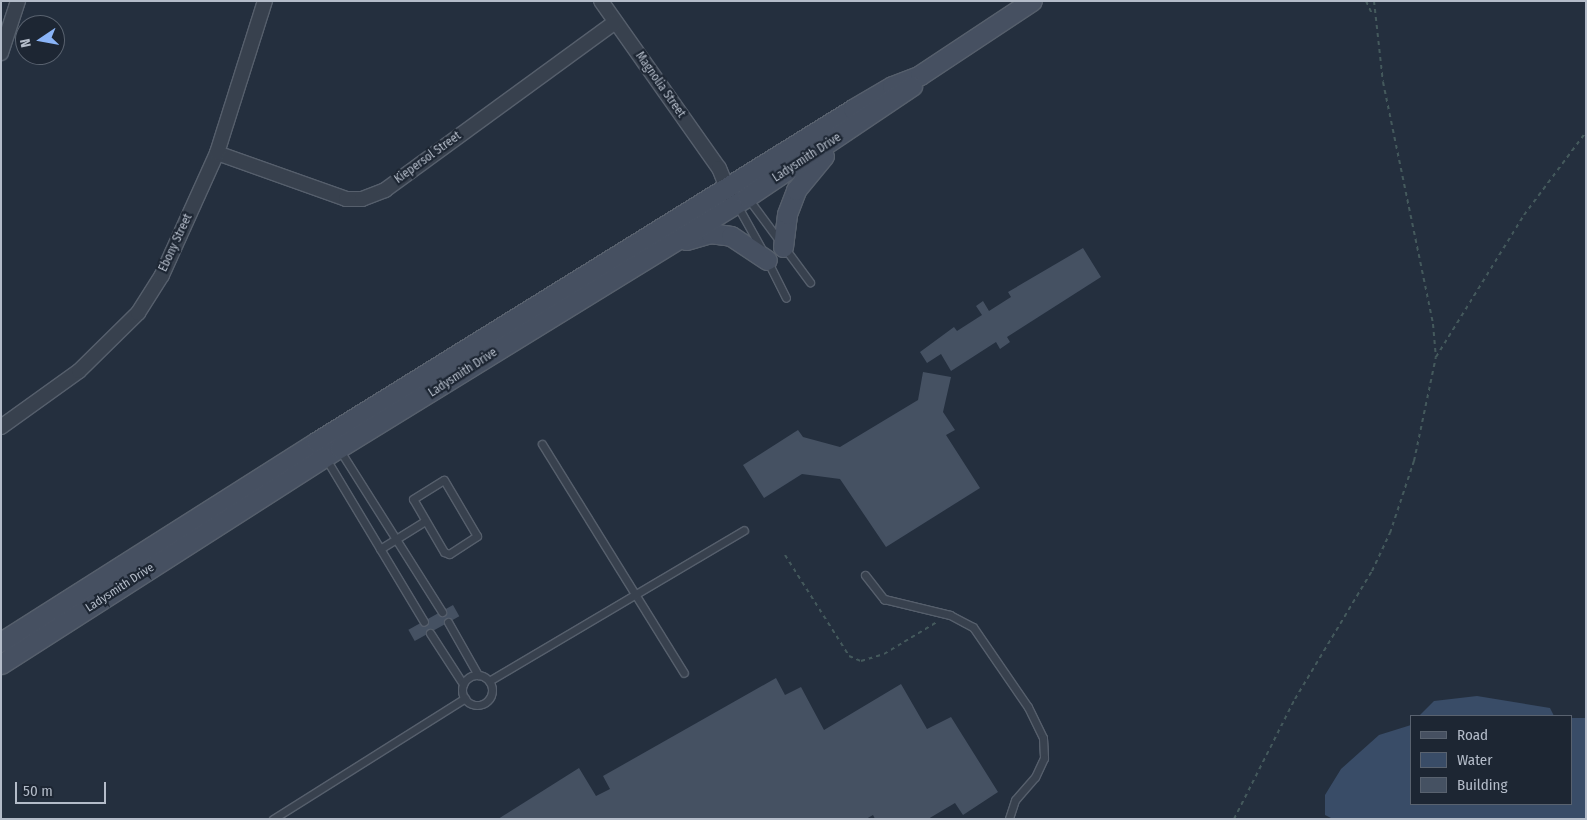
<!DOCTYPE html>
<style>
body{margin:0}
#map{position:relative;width:1587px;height:820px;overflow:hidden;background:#242f3e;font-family:"Fira Sans Condensed",sans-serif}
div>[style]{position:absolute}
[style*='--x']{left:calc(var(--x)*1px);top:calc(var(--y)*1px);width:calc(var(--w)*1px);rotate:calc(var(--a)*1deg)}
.water>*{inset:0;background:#394c67}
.building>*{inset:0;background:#455162;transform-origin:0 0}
.path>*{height:2px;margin-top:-1px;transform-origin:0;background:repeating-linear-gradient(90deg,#44595c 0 4px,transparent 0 8px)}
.roads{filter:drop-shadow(1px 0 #565f6c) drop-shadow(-1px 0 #565f6c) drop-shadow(0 1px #565f6c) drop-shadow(0 -1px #565f6c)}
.lane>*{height:7px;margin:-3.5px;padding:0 3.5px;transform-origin:3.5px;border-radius:3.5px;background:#38414e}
.lane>.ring{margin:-3.5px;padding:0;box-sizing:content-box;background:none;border:7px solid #38414e;border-radius:50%}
.street>*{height:14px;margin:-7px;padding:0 7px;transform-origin:7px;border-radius:7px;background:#38414e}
.secondary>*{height:19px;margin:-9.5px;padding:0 9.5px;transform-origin:9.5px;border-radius:9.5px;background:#465061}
span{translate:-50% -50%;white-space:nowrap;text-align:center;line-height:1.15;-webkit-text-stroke:4.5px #1d2633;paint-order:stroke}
.street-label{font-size:12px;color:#b4bcc9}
.frame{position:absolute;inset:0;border:2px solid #b4bcc9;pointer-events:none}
.legend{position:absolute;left:1410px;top:715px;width:162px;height:90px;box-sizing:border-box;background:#1d2633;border:1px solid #59626f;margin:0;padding:6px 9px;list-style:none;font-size:15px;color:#b4bcc9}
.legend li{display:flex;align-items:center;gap:10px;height:25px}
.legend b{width:25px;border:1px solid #59626f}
.north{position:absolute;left:15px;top:15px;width:50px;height:50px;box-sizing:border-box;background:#1d2633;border:1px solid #59626f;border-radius:50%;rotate:258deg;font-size:14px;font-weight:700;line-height:20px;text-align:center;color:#b4bcc9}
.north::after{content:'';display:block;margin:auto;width:18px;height:22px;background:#8ab4f8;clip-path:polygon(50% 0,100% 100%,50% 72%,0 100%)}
.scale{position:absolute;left:15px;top:782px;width:91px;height:22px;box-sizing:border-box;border:2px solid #b4bcc9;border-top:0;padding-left:6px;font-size:15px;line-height:18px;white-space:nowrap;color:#b4bcc9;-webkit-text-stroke:4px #1d2633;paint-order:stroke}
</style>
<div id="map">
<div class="water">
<div style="clip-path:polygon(1477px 696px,1550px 708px,1554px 716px,1419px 716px,1434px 701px)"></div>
<div style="clip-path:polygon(1571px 718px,1586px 718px,1586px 819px,1333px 819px,1325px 815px,1325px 795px,1341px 769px,1379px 735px,1411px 725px,1411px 804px,1571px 804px)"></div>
</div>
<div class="building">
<div style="clip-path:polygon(1083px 248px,1101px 277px,1007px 337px,1010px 342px,1000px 349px,996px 342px,951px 371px,941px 354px,927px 363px,920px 352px,954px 327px,957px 331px,982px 315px,976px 306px,983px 301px,989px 311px,1011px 297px,1008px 292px)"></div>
<div style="clip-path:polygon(923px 372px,951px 377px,943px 412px,955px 430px,946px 435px,980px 488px,886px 547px,840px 479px,802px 474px,764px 498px,743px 465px,798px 430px,803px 437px,840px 447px,918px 400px)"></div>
<div style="left:453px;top:605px;width:13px;height:51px;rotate:61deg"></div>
<div style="clip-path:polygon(776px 678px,785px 695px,801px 687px,824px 730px,901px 684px,927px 729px,951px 717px,998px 792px,963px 815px,955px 803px,928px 819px,875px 819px,873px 815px,866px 819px,498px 819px,579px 768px,596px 796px,610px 789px,603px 776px)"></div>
</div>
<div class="path">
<div style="--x:1366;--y:1;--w:14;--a:65"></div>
<div style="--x:1374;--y:1;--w:81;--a:83.7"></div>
<div style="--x:1383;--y:82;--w:247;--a:78.3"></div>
<div style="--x:1433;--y:324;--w:33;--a:85"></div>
<div style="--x:785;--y:555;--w:120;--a:57.6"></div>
<div style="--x:849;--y:656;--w:13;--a:23"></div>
<div style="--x:861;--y:661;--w:24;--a:-17"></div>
<div style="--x:884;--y:654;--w:62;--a:-31.1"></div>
<div style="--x:1234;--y:819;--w:135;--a:-63.1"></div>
<div style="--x:1295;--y:699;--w:149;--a:-59"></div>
<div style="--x:1372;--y:571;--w:42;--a:-64.7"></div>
<div style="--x:1390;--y:533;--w:76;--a:-71.6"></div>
<div style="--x:1414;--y:461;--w:106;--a:-78.1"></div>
<div style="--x:1436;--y:357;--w:167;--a:-58.2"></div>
<div style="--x:1524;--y:215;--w:104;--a:-53.2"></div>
</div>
<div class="roads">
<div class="lane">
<div style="--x:747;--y:197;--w:106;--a:53.5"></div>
<div style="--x:737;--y:205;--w:51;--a:60.9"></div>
<div style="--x:767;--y:260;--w:42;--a:63.4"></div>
<div style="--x:542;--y:444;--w:269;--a:58.2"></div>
<div style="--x:339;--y:449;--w:193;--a:57.7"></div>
<div style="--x:325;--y:457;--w:192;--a:59"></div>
<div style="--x:444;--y:480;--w:65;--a:59.5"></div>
<div style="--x:477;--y:536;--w:33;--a:147"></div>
<div style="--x:449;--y:554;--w:5;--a:-158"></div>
<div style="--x:444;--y:552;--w:61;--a:-120.3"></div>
<div style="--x:413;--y:499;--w:36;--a:-32"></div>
<div style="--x:380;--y:549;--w:53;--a:-31.9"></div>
<div style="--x:865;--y:575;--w:31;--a:52"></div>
<div style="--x:884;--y:599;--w:68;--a:13.6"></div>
<div style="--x:950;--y:615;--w:26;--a:28"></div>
<div style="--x:973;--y:627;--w:97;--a:55.5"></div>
<div style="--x:1028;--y:707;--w:34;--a:64"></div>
<div style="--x:1043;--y:738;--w:20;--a:87"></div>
<div style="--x:1044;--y:758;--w:21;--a:115"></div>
<div style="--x:1035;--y:777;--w:30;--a:131"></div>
<div style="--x:1015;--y:800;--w:20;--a:108"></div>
<div style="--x:448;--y:622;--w:61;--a:60.5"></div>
<div style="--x:430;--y:633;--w:61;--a:57.1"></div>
<div class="ring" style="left:462px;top:675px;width:23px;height:23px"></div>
<div style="--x:489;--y:681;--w:296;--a:-30.6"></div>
<div style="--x:273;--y:819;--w:227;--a:-32.2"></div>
</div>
<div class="street">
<div style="--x:601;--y:1;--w:204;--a:54.8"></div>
<div style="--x:719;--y:168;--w:29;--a:68"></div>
<div style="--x:1;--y:53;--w:55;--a:-71.9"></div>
<div style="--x:217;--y:153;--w:137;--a:19.6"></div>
<div style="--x:346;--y:199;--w:16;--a:0"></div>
<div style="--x:362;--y:199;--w:25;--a:-21"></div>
<div style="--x:385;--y:190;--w:285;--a:-36.1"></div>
<div style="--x:1;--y:427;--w:96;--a:-35.7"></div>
<div style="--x:79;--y:371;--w:83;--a:-44.5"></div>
<div style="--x:138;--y:313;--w:45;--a:-57.7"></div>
<div style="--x:162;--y:275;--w:134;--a:-65.7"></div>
<div style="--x:217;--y:153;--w:159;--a:-72.5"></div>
</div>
<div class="secondary">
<div style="--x:686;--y:240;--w:25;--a:-16"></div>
<div style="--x:710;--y:233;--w:21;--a:8"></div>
<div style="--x:731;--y:236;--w:43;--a:33.7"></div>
<div style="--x:783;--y:247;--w:33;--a:-83"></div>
<div style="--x:787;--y:214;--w:26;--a:-69"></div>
<div style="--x:796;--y:190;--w:44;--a:-50.5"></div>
<div style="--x:1;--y:642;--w:373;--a:-32.4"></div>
<div style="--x:316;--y:442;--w:632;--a:-31.8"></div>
<div style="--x:853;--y:109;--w:45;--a:-30.5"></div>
<div style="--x:892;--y:86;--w:30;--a:-21"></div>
<div style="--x:920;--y:75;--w:134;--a:-33.5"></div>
<div style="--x:1;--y:664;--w:401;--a:-32.6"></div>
<div style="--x:339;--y:448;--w:479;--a:-31.6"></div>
<div style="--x:747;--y:197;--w:199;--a:-33.9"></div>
</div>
</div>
<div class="street-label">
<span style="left:660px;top:85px;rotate:55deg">Magnolia Street</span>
<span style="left:428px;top:158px;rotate:-36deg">Kiepersol Street</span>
<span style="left:807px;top:158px;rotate:-33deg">Ladysmith Drive</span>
<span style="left:176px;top:243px;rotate:-65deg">Ebony Street</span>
<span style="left:463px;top:373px;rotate:-33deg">Ladysmith Drive</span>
<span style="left:120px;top:588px;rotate:-33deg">Ladysmith Drive</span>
</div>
<div class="frame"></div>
<ul class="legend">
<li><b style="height:6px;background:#465061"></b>Road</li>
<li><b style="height:14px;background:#394c67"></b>Water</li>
<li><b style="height:14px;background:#455162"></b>Building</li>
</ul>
<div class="north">N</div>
<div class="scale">50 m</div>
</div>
